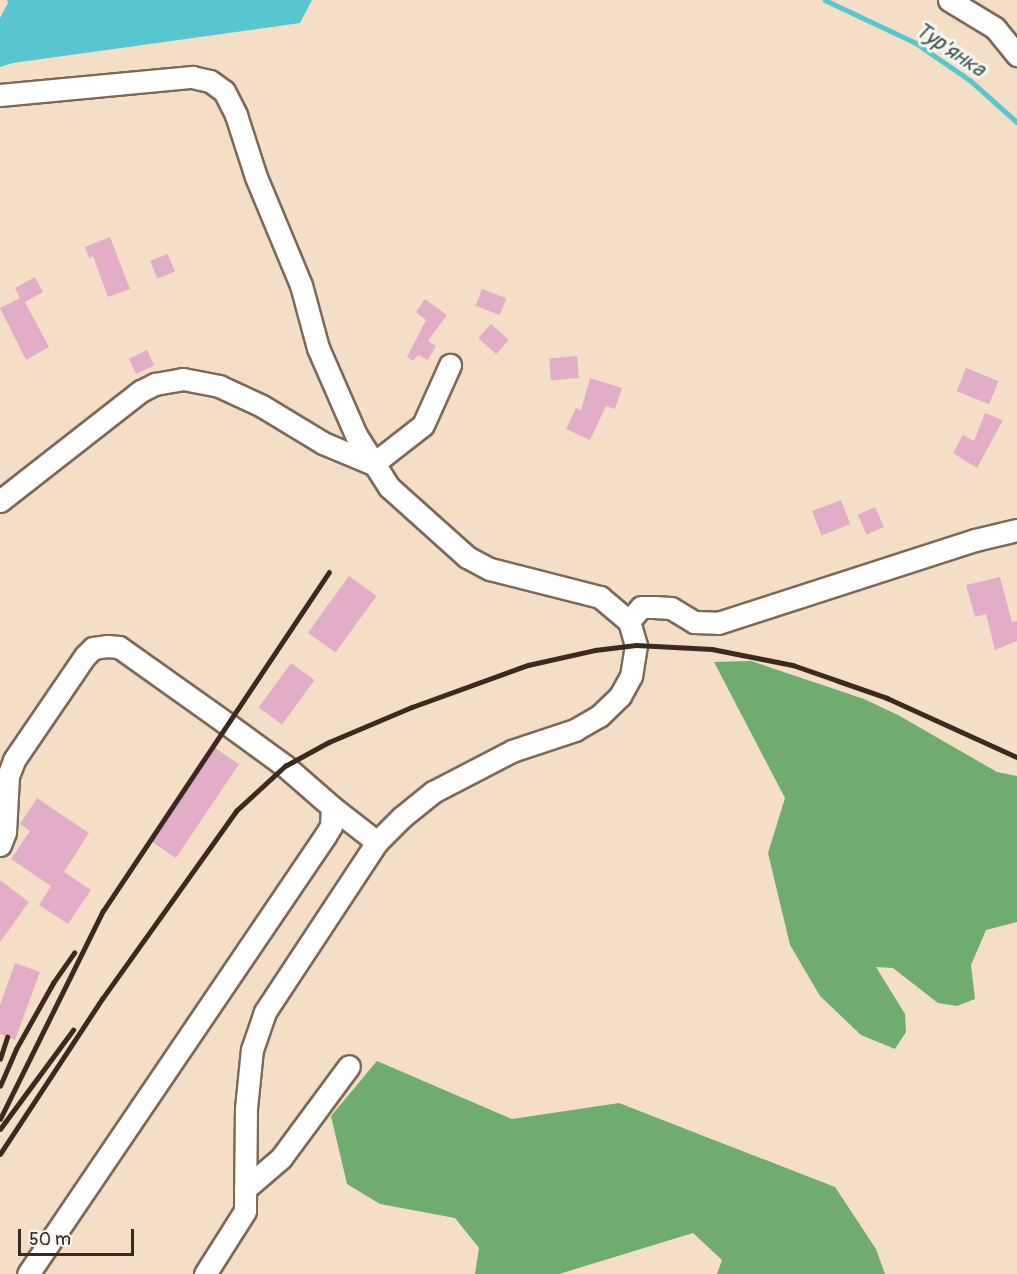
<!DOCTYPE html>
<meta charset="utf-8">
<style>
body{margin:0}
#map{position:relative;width:1017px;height:1274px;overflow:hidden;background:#f4dfc6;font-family:Pangolin,sans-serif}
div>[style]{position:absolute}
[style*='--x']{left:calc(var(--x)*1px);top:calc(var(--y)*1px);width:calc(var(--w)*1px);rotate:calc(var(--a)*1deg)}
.forest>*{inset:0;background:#70ac6d}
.water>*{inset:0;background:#58c6ce}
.stream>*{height:4.5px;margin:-2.25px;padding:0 2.25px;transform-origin:2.25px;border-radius:2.25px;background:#58c6ce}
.building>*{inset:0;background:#e2aec7;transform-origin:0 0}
.roads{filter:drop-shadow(2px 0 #7c6959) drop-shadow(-2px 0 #7c6959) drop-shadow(0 2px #7c6959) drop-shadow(0 -2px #7c6959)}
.minor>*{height:21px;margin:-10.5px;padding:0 10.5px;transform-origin:10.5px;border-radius:10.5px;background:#fff}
.rail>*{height:4.5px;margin:-2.25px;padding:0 2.25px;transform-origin:2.25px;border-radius:2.25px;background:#3b2a1e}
span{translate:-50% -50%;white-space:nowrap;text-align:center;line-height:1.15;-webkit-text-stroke:6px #f6f6f2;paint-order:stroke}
.water-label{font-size:22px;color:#445953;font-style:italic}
.scale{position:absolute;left:18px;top:1229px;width:116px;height:27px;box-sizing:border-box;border:3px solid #3b2a1e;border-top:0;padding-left:8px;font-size:18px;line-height:21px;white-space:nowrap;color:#3b2a1e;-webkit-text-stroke:4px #f6f6f2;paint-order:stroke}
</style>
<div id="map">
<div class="forest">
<div style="clip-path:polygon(751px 661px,864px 699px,898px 715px,997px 772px,1017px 776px,1017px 922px,986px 930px,971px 965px,975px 999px,957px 1006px,938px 1003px,893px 968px,876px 967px,905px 1014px,906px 1032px,895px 1049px,861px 1035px,820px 996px,790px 945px,768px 853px,785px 798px,714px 662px)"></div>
<div style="clip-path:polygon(377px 1061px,512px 1119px,619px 1103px,835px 1187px,876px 1249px,885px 1274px,717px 1274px,722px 1260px,693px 1233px,559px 1274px,475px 1274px,479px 1248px,455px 1218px,380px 1204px,347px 1184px,331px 1116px)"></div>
</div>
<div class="water">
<div style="clip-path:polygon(7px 0,312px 0,300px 23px,13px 63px,0 67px,0 18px,8px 3px)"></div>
</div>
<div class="stream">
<div style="--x:825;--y:0;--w:101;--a:25.3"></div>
<div style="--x:916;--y:43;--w:67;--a:34.6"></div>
<div style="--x:971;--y:81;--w:62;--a:41.7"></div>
</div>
<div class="building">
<div style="clip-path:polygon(110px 237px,130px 289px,108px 297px,93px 256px,89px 258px,85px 247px)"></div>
<div style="left:168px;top:254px;width:19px;height:19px;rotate:69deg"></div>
<div style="clip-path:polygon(35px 277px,43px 292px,25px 302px,49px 347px,26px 360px,0 308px,20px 298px,15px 288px)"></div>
<div style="left:482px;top:289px;width:26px;height:18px;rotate:21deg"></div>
<div style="clip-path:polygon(425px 299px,447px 315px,428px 341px,436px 346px,428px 360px,418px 355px,413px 361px,407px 357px,426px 320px,416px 312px)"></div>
<div style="left:491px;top:324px;width:24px;height:19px;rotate:42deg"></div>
<div style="left:147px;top:350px;width:17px;height:20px;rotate:65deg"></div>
<div style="left:577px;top:356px;width:22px;height:28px;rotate:85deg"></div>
<div style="left:966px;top:368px;width:35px;height:25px;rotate:22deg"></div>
<div style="clip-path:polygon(590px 378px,622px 388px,615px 409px,606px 406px,590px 440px,566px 429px,576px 408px,581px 410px)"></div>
<div style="clip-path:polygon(985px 413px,1003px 420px,977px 468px,953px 453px,963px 435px,974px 441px)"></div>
<div style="left:841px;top:500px;width:26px;height:31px;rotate:69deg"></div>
<div style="left:875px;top:507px;width:22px;height:19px;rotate:66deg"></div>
<div style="left:349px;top:576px;width:34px;height:70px;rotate:36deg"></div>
<div style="clip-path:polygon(1000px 577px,1012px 622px,1017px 621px,1017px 641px,995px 650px,986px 614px,975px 617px,966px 585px)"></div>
<div style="left:291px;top:663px;width:29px;height:55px;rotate:36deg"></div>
<div style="left:215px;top:748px;width:29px;height:113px;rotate:34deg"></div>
<div style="clip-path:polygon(37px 798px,89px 833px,64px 872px,91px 890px,68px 924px,39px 905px,51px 886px,11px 859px,30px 831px,20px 824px)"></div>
<div style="clip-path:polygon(0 880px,29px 902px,0 942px)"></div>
<div style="clip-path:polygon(15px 963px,40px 972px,15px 1040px,0 1034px,0 1005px)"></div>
</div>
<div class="roads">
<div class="minor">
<div style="--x:949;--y:0;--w:54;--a:31.3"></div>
<div style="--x:995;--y:28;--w:35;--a:51"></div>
<div style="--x:0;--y:95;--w:193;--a:-5.4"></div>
<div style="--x:192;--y:77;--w:18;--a:13"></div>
<div style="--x:210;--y:81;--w:17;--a:36"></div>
<div style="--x:224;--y:91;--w:27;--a:63"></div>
<div style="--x:236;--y:115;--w:65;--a:72.1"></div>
<div style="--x:256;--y:177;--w:117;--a:67.4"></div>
<div style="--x:301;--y:285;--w:65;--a:74.9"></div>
<div style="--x:318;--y:348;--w:95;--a:66.4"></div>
<div style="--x:356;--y:435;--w:62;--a:57.6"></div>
<div style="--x:389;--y:487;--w:105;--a:41.9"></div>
<div style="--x:467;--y:557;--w:26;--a:28"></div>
<div style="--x:490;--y:569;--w:114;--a:14.3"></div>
<div style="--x:600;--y:597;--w:38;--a:40"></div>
<div style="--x:629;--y:621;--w:25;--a:74"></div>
<div style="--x:636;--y:645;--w:31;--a:99"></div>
<div style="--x:631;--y:676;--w:23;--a:119"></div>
<div style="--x:620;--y:696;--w:29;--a:136"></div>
<div style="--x:599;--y:716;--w:28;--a:150"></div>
<div style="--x:575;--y:730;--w:66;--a:161.6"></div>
<div style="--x:512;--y:751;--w:89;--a:152.6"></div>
<div style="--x:433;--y:792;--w:40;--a:141"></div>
<div style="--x:402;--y:817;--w:35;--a:135"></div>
<div style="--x:377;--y:842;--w:204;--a:123.4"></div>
<div style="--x:265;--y:1012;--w:39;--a:109"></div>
<div style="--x:252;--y:1049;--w:59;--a:95.8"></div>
<div style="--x:246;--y:1108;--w:103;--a:90.6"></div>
<div style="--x:245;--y:1211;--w:75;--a:122.4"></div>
<div style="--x:0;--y:501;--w:179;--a:-38"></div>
<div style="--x:141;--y:391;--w:16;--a:-27"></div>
<div style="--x:155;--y:384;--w:28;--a:-10"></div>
<div style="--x:183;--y:379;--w:37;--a:11"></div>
<div style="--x:219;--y:386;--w:47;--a:24.9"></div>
<div style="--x:262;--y:406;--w:71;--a:31.2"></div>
<div style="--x:323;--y:443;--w:54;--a:22.8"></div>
<div style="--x:373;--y:464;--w:63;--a:-38"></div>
<div style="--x:423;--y:425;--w:66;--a:-65.8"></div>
<div style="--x:629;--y:621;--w:18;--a:-49"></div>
<div style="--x:641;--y:607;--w:12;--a:0"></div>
<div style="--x:653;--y:607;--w:18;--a:3"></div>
<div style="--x:671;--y:608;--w:27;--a:31"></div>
<div style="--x:694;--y:622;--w:24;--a:2"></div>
<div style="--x:718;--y:623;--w:270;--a:-17.9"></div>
<div style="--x:975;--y:540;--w:43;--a:-13.4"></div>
<div style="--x:332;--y:807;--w:57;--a:37.9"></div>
<div style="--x:0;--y:845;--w:14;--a:-69"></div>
<div style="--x:5;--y:832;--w:56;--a:-86.9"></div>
<div style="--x:8;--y:776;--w:17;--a:-69"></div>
<div style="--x:14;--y:760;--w:126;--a:-55.7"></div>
<div style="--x:85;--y:656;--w:11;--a:-45"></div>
<div style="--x:93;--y:648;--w:14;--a:-8"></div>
<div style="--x:107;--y:646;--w:12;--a:5"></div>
<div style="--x:119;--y:647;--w:131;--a:35.4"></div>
<div style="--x:226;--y:723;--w:73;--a:36.1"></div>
<div style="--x:285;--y:766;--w:62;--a:41.1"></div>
<div style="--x:332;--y:807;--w:19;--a:93"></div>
<div style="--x:331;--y:826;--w:12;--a:121"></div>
<div style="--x:325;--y:836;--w:529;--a:124.14"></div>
<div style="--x:245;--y:1189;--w:48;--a:-40.7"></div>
<div style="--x:281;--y:1158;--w:114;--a:-53.5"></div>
</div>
</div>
<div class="rail">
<div style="--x:0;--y:1059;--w:23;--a:-72"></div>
<div style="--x:0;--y:1086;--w:40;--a:-66.6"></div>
<div style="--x:16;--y:1049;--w:76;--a:-60.7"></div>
<div style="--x:53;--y:983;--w:37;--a:-55"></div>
<div style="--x:0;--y:1119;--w:232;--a:-63.7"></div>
<div style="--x:103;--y:911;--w:407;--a:-56.3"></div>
<div style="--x:0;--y:1129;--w:123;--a:-53.6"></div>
<div style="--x:0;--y:1154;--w:186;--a:-56.7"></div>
<div style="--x:102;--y:999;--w:231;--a:-54.5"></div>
<div style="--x:236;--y:811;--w:67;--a:-42.6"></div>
<div style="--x:285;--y:766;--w:50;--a:-28.6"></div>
<div style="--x:329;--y:742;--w:90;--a:-22.9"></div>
<div style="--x:412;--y:707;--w:123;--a:-19.9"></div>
<div style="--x:528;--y:665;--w:69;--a:-12.6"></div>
<div style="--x:595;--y:650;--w:41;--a:-7"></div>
<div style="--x:636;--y:645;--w:76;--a:3"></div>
<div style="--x:712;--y:649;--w:83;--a:11.2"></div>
<div style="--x:793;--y:665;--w:100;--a:19.3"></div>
<div style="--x:887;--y:698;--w:143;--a:24.4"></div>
</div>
<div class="water-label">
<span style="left:950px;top:50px;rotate:34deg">Тур'янка</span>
</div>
<div class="scale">50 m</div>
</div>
